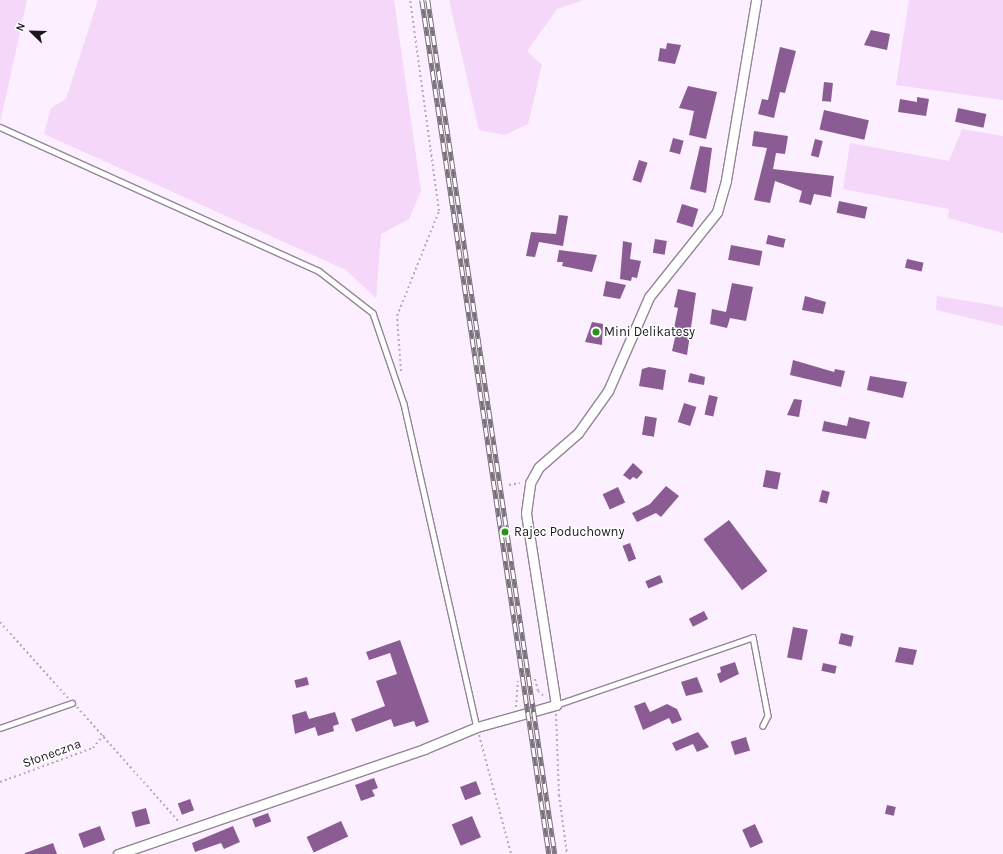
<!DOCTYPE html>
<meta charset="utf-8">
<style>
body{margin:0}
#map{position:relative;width:1003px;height:854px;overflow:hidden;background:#fcefff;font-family:Karla,sans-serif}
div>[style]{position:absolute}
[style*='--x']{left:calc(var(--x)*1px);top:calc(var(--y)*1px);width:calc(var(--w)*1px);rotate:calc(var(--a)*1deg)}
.green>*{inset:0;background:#f4d7f9}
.building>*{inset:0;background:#8b5c94;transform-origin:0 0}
.path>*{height:2px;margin-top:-1px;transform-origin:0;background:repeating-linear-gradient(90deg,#b6abb8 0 2px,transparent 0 5px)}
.roads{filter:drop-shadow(1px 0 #948596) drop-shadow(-1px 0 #948596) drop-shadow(0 1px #948596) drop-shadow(0 -1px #948596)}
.service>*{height:4.5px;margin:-2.25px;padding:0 2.25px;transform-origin:2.25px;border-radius:2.25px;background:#fff}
.minor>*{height:9px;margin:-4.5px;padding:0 4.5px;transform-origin:4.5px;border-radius:4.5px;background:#fff}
.rail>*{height:4.5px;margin-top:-2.25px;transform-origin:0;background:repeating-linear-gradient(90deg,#fff 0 9px,#7a717c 0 18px);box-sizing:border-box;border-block:1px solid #7a717c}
.dots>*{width:11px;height:11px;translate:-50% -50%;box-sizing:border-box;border:2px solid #fff;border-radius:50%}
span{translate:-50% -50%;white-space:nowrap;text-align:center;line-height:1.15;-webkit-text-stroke:3px #fff;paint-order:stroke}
.poi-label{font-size:13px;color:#1c161d}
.left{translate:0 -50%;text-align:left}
.street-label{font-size:13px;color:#1c161d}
.north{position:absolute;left:12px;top:12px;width:40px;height:40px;-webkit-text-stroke:3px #fff;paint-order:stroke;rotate:293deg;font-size:11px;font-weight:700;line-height:16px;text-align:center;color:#1c161d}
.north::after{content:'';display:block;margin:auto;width:14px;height:18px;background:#1c161d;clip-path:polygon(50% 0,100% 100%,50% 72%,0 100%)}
</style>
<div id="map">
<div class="green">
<div style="clip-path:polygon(0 0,27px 0,0 123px)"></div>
<div style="clip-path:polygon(98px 0,394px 0,421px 191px,409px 219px,381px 234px,376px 298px,346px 270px,44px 134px,51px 108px,66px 99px)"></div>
<div style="clip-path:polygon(449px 0,583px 0,557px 9px,527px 51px,542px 65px,528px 124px,505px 135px,479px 130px)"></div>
<div style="clip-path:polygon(909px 0,1003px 0,1003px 100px,896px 85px)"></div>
<div style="clip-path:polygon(962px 129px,1003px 136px,1003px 233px,948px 218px,949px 209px,843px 189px,850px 143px,949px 161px)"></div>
<div style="clip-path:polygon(937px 296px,1003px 307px,1003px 326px,936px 310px)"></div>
</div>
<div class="building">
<div style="clip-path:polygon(871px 30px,890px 34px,887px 50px,864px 45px)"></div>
<div style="clip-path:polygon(667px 43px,681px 45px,675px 64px,658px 61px,660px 48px,666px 49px)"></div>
<div style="clip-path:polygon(780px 47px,796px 51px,785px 93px,780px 92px,774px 118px,758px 114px,762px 99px,768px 100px)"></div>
<div style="left:824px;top:82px;width:9px;height:19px;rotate:6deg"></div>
<div style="clip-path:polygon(688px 86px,717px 92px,706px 139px,689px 135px,694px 111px,679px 108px)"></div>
<div style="clip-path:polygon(917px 97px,929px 99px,926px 116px,898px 112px,900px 99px,917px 102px)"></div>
<div style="left:958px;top:108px;width:29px;height:14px;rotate:12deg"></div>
<div style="left:824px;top:110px;width:46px;height:20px;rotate:13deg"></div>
<div style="clip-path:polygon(754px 131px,788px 136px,785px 154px,776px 153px,773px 169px,834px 176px,831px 197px,814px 194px,811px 205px,799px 202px,802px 191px,775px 181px,770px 203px,754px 200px,767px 148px,752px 146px)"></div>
<div style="left:673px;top:138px;width:11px;height:14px;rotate:15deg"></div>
<div style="left:815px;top:139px;width:8px;height:17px;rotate:14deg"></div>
<div style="clip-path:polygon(700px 146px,712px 148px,706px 193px,690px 189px)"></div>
<div style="left:639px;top:160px;width:9px;height:21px;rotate:18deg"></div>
<div style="left:839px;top:201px;width:29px;height:12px;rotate:12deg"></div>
<div style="left:682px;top:204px;width:17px;height:19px;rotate:17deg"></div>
<div style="clip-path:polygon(559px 215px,568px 216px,563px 246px,539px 242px,535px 257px,526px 256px,531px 232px,556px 234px)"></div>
<div style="left:768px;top:235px;width:18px;height:9px;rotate:13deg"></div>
<div style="left:655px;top:239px;width:12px;height:14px;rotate:9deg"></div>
<div style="clip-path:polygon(623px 241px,632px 243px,630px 259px,641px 261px,637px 278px,632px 277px,631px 281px,620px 279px)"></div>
<div style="left:731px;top:245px;width:32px;height:15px;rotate:11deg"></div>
<div style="clip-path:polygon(559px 250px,597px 255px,592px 272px,562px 266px,563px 262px,557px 262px)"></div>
<div style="left:907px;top:259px;width:17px;height:9px;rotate:13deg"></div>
<div style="clip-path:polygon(606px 281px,626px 285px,620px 299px,603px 296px)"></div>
<div style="clip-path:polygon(732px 283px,753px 287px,746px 321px,730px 318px,727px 328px,710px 324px,712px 309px,726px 312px)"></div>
<div style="clip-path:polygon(678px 289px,696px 293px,687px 355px,672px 351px,677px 329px,674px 328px,678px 308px,674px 307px)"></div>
<div style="clip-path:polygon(805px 296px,826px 302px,823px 314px,802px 310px)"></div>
<div style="clip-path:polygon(592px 322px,603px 324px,602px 345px,585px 342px)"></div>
<div style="clip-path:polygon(793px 360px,834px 372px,835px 369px,845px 371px,841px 387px,790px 375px)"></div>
<div style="clip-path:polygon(649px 367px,666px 370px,663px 390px,639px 386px,642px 369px)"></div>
<div style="clip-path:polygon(690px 373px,705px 377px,704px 385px,688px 382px)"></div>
<div style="clip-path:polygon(870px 376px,907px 382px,903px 398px,867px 390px)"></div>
<div style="left:709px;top:395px;width:9px;height:20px;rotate:13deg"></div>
<div style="clip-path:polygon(794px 399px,802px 400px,799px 417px,787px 415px)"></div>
<div style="left:684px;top:403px;width:13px;height:20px;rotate:18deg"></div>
<div style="left:645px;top:416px;width:12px;height:19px;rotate:9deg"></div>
<div style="clip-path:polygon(849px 417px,870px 422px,866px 439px,822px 431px,824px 421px,847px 426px)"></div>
<div style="clip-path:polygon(633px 463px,643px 472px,637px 479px,633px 477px,630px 480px,623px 475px)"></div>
<div style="left:766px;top:470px;width:15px;height:17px;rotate:11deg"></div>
<div style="clip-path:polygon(666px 486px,679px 496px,661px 517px,656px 513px,637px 522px,632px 513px,650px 504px)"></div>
<div style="left:618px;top:487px;width:17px;height:17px;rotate:65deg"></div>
<div style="left:822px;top:490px;width:8px;height:12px;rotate:14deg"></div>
<div style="left:729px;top:520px;width:64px;height:32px;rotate:53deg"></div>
<div style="left:630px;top:543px;width:17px;height:8px;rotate:69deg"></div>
<div style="left:660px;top:575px;width:8px;height:16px;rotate:67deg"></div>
<div style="left:704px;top:611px;width:9px;height:17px;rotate:63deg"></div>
<div style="left:793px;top:627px;width:15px;height:31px;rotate:11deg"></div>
<div style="left:841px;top:633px;width:13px;height:11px;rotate:13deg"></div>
<div style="clip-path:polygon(400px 640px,429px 722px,416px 727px,414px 721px,394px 727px,391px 719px,356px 732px,351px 719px,385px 706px,376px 681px,397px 674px,390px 653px,369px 660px,366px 652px)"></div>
<div style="clip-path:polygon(899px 647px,917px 650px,913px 665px,895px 662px)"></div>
<div style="clip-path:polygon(735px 662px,739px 674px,720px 683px,717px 674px,721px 672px,720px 667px)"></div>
<div style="left:823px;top:663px;width:14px;height:8px;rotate:12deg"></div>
<div style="left:307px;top:677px;width:8px;height:13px;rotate:76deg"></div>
<div style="clip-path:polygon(697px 677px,703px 692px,686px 696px,681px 682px)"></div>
<div style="clip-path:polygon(645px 702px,650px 712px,667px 704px,677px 709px,682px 720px,672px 724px,669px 718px,643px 730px,634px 706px)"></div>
<div style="clip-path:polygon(306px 711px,309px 719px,335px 712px,339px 724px,333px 726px,334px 731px,318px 736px,315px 727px,295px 734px,292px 715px)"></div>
<div style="clip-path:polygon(698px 732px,709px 747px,697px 752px,693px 744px,676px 751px,672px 743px)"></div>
<div style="left:746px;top:737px;width:14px;height:16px;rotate:73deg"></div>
<div style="clip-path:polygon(374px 778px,378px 788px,372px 790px,375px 796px,361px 801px,355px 785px)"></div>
<div style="left:476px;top:781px;width:14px;height:17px;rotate:69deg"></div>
<div style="left:190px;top:799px;width:12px;height:13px;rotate:70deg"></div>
<div style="left:887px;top:805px;width:9px;height:9px;rotate:13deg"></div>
<div style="left:146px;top:808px;width:16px;height:15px;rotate:75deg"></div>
<div style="left:268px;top:813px;width:9px;height:17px;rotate:69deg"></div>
<div style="left:472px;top:816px;width:23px;height:22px;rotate:67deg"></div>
<div style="left:341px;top:821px;width:17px;height:38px;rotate:65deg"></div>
<div style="left:755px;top:824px;width:20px;height:14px;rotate:66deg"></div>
<div style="left:100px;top:826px;width:15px;height:23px;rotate:70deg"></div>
<div style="clip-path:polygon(233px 826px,240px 842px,224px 849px,221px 843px,195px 852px,192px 843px)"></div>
<div style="clip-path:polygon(53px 843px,57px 854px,25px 854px,25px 853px)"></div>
</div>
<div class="path">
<div style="--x:401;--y:371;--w:55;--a:-94.2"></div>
<div style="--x:397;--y:316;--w:113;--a:-68.2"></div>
<div style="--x:439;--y:211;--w:213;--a:-97.8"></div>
<div style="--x:509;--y:485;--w:11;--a:-10"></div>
<div style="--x:0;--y:622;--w:102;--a:48.2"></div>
<div style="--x:535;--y:679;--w:12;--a:76"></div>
<div style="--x:538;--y:691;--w:9;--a:41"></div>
<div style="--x:77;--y:707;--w:155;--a:48.4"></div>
<div style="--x:516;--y:707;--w:26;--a:-86"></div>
<div style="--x:556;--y:714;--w:81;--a:87.9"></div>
<div style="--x:559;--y:795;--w:60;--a:82.3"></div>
<div style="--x:479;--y:735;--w:123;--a:74.9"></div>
<div style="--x:0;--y:782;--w:99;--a:-20.1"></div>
<div style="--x:93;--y:748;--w:17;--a:-50"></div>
</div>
<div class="roads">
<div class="service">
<div style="--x:0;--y:127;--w:350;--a:24.3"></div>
<div style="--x:319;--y:271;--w:68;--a:37.9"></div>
<div style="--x:373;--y:313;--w:96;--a:71.2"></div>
<div style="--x:404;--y:404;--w:331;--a:77.3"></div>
<div style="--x:556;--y:705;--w:208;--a:-19"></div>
<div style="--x:753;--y:637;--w:80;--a:79.2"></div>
<div style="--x:768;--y:716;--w:11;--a:117"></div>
<div style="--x:0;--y:728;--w:76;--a:-19.1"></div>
</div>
<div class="minor">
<div style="--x:118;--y:854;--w:324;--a:-18.9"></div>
<div style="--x:424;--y:749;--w:57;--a:-22.5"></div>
<div style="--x:477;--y:727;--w:82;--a:-15.6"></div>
<div style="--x:556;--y:705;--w:194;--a:-98.9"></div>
<div style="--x:526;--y:513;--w:30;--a:-82"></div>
<div style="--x:530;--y:483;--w:18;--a:-61"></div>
<div style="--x:539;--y:467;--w:52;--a:-41.1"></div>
<div style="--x:578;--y:433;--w:52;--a:-54.5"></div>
<div style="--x:608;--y:391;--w:103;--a:-66.4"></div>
<div style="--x:649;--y:297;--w:109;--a:-51.3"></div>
<div style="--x:717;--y:212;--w:33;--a:-74"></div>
<div style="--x:726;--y:180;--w:182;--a:-80.5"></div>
</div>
</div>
<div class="rail">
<div style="--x:422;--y:0;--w:863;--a:81.54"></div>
<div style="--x:428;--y:0;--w:863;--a:81.54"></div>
</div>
<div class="dots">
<div style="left:596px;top:332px;background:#2a931a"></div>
<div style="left:505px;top:532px;background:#2a931a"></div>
</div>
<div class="poi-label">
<span class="left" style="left:604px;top:332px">Mini Delikatesy</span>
<span class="left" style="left:514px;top:532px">Rajec Poduchowny</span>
</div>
<div class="street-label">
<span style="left:52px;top:754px;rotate:-20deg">Słoneczna</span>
</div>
<div class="north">N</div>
</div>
